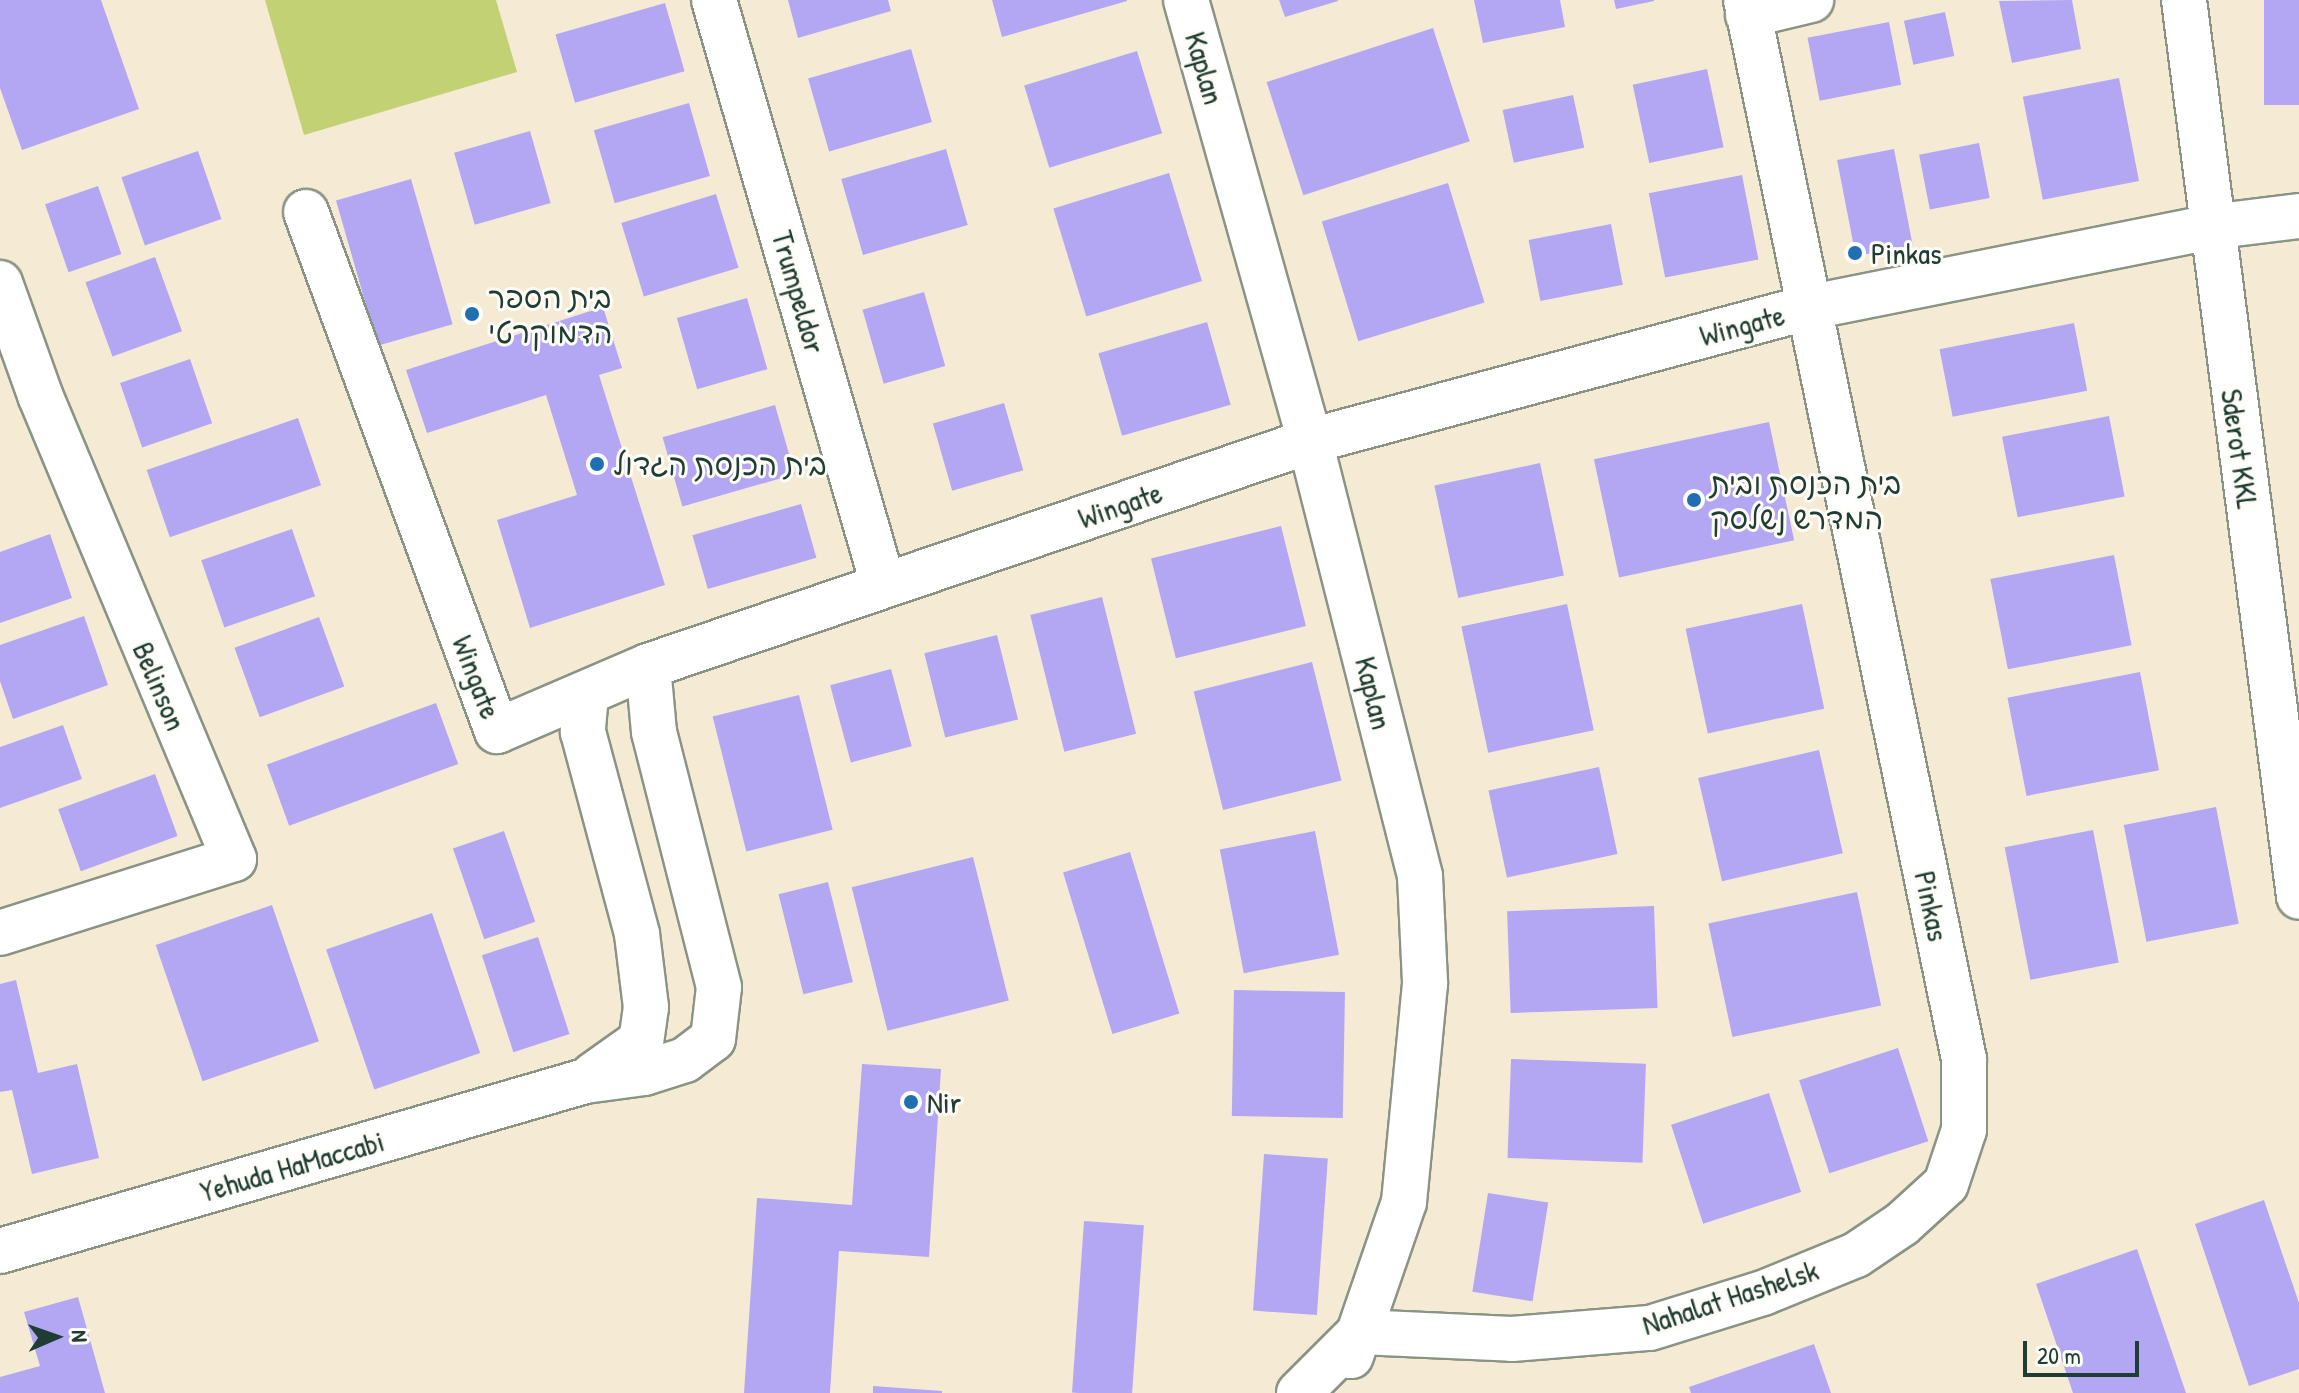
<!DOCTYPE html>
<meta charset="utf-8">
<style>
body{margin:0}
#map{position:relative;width:2299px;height:1393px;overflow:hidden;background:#f5ebd5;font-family:"Patrick Hand","Playpen Sans Hebrew",sans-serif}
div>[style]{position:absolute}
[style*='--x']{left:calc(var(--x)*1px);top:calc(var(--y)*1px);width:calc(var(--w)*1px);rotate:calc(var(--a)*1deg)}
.green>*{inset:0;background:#c2d174}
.building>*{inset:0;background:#b3a7f4;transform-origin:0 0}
.roads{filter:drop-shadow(2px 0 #8a9484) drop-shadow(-2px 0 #8a9484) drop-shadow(0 2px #8a9484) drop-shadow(0 -2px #8a9484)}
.street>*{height:44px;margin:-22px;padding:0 22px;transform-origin:22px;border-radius:22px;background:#fff}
.dots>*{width:22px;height:22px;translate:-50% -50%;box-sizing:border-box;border:4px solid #fdfcf7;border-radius:50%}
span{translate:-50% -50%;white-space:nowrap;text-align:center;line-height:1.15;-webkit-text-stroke:6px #fdfcf7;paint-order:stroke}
.street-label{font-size:30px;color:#1f3d34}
.poi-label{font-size:30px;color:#1f3d34}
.left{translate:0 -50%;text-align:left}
.north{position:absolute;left:16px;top:1297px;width:80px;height:80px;-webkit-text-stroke:6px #fdfcf7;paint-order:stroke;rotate:88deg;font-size:22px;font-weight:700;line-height:32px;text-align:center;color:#1f3d34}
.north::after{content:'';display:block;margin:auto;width:28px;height:36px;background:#1f3d34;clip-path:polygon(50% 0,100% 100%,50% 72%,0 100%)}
.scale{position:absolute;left:2023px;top:1341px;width:116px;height:36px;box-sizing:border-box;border:4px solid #1f3d34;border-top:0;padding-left:10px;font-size:24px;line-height:28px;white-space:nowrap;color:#1f3d34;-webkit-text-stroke:6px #fdfcf7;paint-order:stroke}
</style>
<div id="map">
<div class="green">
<div style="clip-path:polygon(265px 0,496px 0,517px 72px,304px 135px)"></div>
</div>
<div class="building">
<div style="clip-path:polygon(0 0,101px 0,139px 109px,22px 150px,0 88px)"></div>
<div style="clip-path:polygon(788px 0,888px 0,891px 11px,798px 38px)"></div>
<div style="clip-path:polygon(992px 0,1127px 0,1127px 1px,1002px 37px)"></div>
<div style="clip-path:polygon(1279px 0,1338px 0,1338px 1px,1285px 17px)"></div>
<div style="clip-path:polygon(1474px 0,1560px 0,1565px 27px,1483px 43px)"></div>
<div style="clip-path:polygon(1614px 0,1654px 0,1654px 1px,1616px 9px)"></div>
<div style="clip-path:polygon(2072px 0,2081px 49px,2012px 63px,1999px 1px)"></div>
<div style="left:2264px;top:0;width:35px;height:105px"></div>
<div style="left:665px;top:3px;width:71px;height:114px;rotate:74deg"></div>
<div style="left:1945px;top:12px;width:45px;height:42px;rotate:78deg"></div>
<div style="left:1889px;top:22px;width:64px;height:83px;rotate:79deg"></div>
<div style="left:1433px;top:28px;width:119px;height:175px;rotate:72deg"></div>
<div style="left:911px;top:49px;width:76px;height:107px;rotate:74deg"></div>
<div style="left:1137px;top:51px;width:86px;height:118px;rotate:73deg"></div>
<div style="left:1707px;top:69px;width:80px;height:76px;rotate:78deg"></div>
<div style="left:2119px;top:78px;width:105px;height:98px;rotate:79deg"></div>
<div style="left:1573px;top:95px;width:54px;height:72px;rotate:78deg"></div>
<div style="left:689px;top:103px;width:76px;height:99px;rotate:74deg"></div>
<div style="left:530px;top:131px;width:75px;height:79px;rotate:74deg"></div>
<div style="left:1979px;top:143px;width:56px;height:61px;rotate:79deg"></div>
<div style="left:946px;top:149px;width:79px;height:109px;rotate:74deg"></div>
<div style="left:1894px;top:149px;width:98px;height:58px;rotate:79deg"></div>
<div style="left:198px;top:151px;width:72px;height:81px;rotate:71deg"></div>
<div style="left:1169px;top:173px;width:113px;height:121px;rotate:73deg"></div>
<div style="left:1742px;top:175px;width:86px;height:95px;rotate:79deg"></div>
<div style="left:411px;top:179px;width:151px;height:78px;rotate:74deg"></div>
<div style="left:1448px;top:183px;width:125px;height:132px;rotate:73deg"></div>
<div style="left:98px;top:186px;width:72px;height:56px;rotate:71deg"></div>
<div style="left:716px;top:194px;width:77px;height:99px;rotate:73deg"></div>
<div style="left:1611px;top:224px;width:62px;height:84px;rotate:79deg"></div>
<div style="left:155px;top:257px;width:79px;height:74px;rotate:70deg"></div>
<div style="left:924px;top:292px;width:77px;height:64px;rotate:74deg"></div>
<div style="left:747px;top:298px;width:74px;height:73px;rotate:74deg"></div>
<div style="clip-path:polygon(603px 307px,622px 368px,599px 375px,665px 585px,530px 628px,497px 520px,577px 495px,546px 395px,427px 433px,406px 370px)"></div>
<div style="left:1207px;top:322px;width:86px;height:113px;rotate:74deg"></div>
<div style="left:2074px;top:323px;width:69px;height:137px;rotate:79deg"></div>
<div style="left:190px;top:359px;width:68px;height:74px;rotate:71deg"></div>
<div style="left:1004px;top:403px;width:70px;height:74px;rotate:74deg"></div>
<div style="left:775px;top:405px;width:72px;height:117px;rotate:74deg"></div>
<div style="left:2109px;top:416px;width:82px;height:109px;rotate:79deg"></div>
<div style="left:298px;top:418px;width:71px;height:160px;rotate:71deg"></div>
<div style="left:1769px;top:422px;width:121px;height:179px;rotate:78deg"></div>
<div style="left:1540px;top:463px;width:115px;height:108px;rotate:78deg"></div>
<div style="left:801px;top:504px;width:56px;height:113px;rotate:74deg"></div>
<div style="left:1281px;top:526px;width:103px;height:134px;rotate:76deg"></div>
<div style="left:292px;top:529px;width:71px;height:96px;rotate:71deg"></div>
<div style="clip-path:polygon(50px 534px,72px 598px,0 623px,0 552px)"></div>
<div style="left:2114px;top:555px;width:92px;height:126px;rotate:79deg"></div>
<div style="left:1102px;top:597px;width:141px;height:74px;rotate:76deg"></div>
<div style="left:1567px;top:604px;width:129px;height:108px;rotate:78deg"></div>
<div style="left:1802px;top:604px;width:107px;height:119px;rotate:78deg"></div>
<div style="clip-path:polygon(84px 616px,108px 685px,13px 719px,0 681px,0 645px)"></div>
<div style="left:319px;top:617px;width:74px;height:90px;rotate:70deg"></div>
<div style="left:997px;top:635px;width:87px;height:75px;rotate:76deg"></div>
<div style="left:1312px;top:662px;width:122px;height:122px;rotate:76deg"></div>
<div style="left:891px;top:669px;width:80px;height:63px;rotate:75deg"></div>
<div style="left:2140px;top:672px;width:100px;height:135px;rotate:79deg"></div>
<div style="left:799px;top:695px;width:139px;height:89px;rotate:76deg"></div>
<div style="left:436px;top:703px;width:65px;height:180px;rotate:70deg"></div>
<div style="clip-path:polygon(63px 725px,82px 779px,0 808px,0 747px)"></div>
<div style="left:1819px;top:750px;width:106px;height:124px;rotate:77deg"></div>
<div style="left:1599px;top:767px;width:89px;height:113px;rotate:78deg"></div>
<div style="left:155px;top:774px;width:66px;height:103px;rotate:70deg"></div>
<div style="left:2216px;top:807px;width:119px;height:94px;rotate:79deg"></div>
<div style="left:2093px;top:830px;width:135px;height:90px;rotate:79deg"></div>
<div style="left:504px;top:831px;width:96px;height:54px;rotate:71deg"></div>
<div style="left:1315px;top:831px;width:126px;height:97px;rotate:79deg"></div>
<div style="left:1130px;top:852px;width:169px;height:70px;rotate:73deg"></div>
<div style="left:973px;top:857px;width:148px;height:125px;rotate:76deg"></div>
<div style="left:828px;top:882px;width:103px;height:51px;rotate:76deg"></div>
<div style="left:1857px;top:892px;width:116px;height:152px;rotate:78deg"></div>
<div style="left:272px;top:905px;width:144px;height:123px;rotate:71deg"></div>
<div style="left:1654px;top:906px;width:102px;height:147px;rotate:88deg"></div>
<div style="left:432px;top:913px;width:148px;height:112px;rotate:71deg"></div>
<div style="left:538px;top:937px;width:102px;height:59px;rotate:72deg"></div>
<div style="clip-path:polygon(16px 980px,38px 1073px,77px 1064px,99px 1158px,32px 1174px,12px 1090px,0 1092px,0 984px)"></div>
<div style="left:1234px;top:990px;width:111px;height:126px;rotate:1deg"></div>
<div style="left:1898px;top:1048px;width:98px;height:104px;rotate:72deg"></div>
<div style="left:1511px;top:1059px;width:135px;height:99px;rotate:2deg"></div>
<div style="clip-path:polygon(862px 1064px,941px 1069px,929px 1257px,839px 1251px,830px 1393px,744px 1393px,757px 1198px,852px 1205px)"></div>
<div style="left:1769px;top:1093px;width:104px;height:103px;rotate:72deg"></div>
<div style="left:1264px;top:1154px;width:64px;height:157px;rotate:4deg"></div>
<div style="left:1488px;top:1193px;width:61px;height:100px;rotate:9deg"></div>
<div style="clip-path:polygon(2264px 1200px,2299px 1303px,2299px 1369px,2249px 1386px,2195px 1224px)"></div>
<div style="left:1084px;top:1221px;width:60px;height:172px;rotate:4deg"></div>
<div style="clip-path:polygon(2137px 1249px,2186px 1393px,2073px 1393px,2036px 1284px)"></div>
<div style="clip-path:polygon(78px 1297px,105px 1393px,0 1393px,0 1377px,40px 1366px,24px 1312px)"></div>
<div style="clip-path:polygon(1814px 1344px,1831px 1393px,1691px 1393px,1689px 1387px)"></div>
<div style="clip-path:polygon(873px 1386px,942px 1391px,942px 1393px,873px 1393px)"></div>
</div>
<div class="roads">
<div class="street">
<div style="--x:714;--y:0;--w:608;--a:73.86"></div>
<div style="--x:1186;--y:0;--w:458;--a:74.3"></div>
<div style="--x:1310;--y:441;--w:449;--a:75.8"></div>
<div style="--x:1420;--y:876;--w:108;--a:87.3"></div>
<div style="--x:1425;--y:984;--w:219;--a:95.5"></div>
<div style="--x:1404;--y:1202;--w:163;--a:109"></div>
<div style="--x:2184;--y:0;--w:904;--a:82.69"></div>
<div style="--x:1748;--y:15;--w:65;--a:-13.4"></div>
<div style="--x:306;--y:212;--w:553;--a:69.8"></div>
<div style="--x:497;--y:731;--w:164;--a:-23.3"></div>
<div style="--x:648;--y:666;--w:699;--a:-18.77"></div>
<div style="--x:1310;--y:441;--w:514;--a:-15.01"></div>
<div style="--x:1806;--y:308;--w:412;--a:-11.3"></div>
<div style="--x:2210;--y:227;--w:90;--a:-7"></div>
<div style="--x:0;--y:283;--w:119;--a:70.3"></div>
<div style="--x:40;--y:395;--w:503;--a:67.31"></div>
<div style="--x:234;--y:859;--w:245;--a:162.5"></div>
<div style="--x:586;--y:694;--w:38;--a:95"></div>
<div style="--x:583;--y:732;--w:209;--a:75"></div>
<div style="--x:637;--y:934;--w:74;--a:83"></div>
<div style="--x:646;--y:1007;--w:34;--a:98"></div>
<div style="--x:641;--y:1041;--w:59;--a:144.7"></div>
<div style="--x:0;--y:1251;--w:609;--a:-16.2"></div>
<div style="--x:585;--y:1081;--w:60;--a:-7.7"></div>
<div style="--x:644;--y:1073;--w:43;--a:-17.6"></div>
<div style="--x:685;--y:1060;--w:35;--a:-37"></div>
<div style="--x:713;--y:1039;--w:52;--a:-83.4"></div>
<div style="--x:719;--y:987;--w:263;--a:-104.3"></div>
<div style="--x:654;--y:732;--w:66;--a:-95.2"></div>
<div style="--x:1299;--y:1393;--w:86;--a:-45"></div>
<div style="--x:1360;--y:1332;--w:152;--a:2.6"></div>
<div style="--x:1512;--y:1339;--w:138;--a:-4.6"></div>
<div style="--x:1650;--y:1328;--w:118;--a:-17.2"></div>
<div style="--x:1763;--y:1293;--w:100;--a:-22.2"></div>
<div style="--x:1856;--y:1255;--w:55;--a:-34"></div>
<div style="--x:1902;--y:1224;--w:59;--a:-42.3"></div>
<div style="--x:1946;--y:1184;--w:57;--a:-71.6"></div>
<div style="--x:1964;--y:1130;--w:71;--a:-90"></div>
<div style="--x:1964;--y:1059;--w:1081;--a:-101.63"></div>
</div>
</div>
<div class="dots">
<div style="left:1855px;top:253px;background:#1f6fb2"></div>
<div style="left:472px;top:314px;background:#1f6fb2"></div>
<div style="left:597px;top:464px;background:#1f6fb2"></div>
<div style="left:1694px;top:500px;background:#1f6fb2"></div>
<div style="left:911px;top:1102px;background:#1f6fb2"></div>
</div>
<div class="street-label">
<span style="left:1205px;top:68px;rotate:74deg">Kaplan</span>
<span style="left:799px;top:292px;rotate:74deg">Trumpeldor</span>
<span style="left:1742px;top:325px;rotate:-15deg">Wingate</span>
<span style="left:2240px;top:449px;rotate:82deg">Sderot KKL</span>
<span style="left:1120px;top:505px;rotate:-19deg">Wingate</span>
<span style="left:477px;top:677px;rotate:69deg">Wingate</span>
<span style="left:160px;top:686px;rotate:67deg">Belinson</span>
<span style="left:1374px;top:693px;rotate:76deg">Kaplan</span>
<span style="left:1932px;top:906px;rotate:78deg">Pinkas</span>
<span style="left:292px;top:1166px;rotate:-16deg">Yehuda HaMaccabi</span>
<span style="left:1730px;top:1297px;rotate:-18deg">Nahalat Hashelsk</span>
</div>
<div class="poi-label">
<span class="left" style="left:1871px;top:253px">Pinkas</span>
<span class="left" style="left:488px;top:314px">בית הספר<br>הדמוקרטי</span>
<span class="left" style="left:613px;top:464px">בית הכנסת הגדול</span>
<span class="left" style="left:1710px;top:500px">בית הכנסת ובית<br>המדרש נשלסק</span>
<span class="left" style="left:927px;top:1102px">Nir</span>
</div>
<div class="north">N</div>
<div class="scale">20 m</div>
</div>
